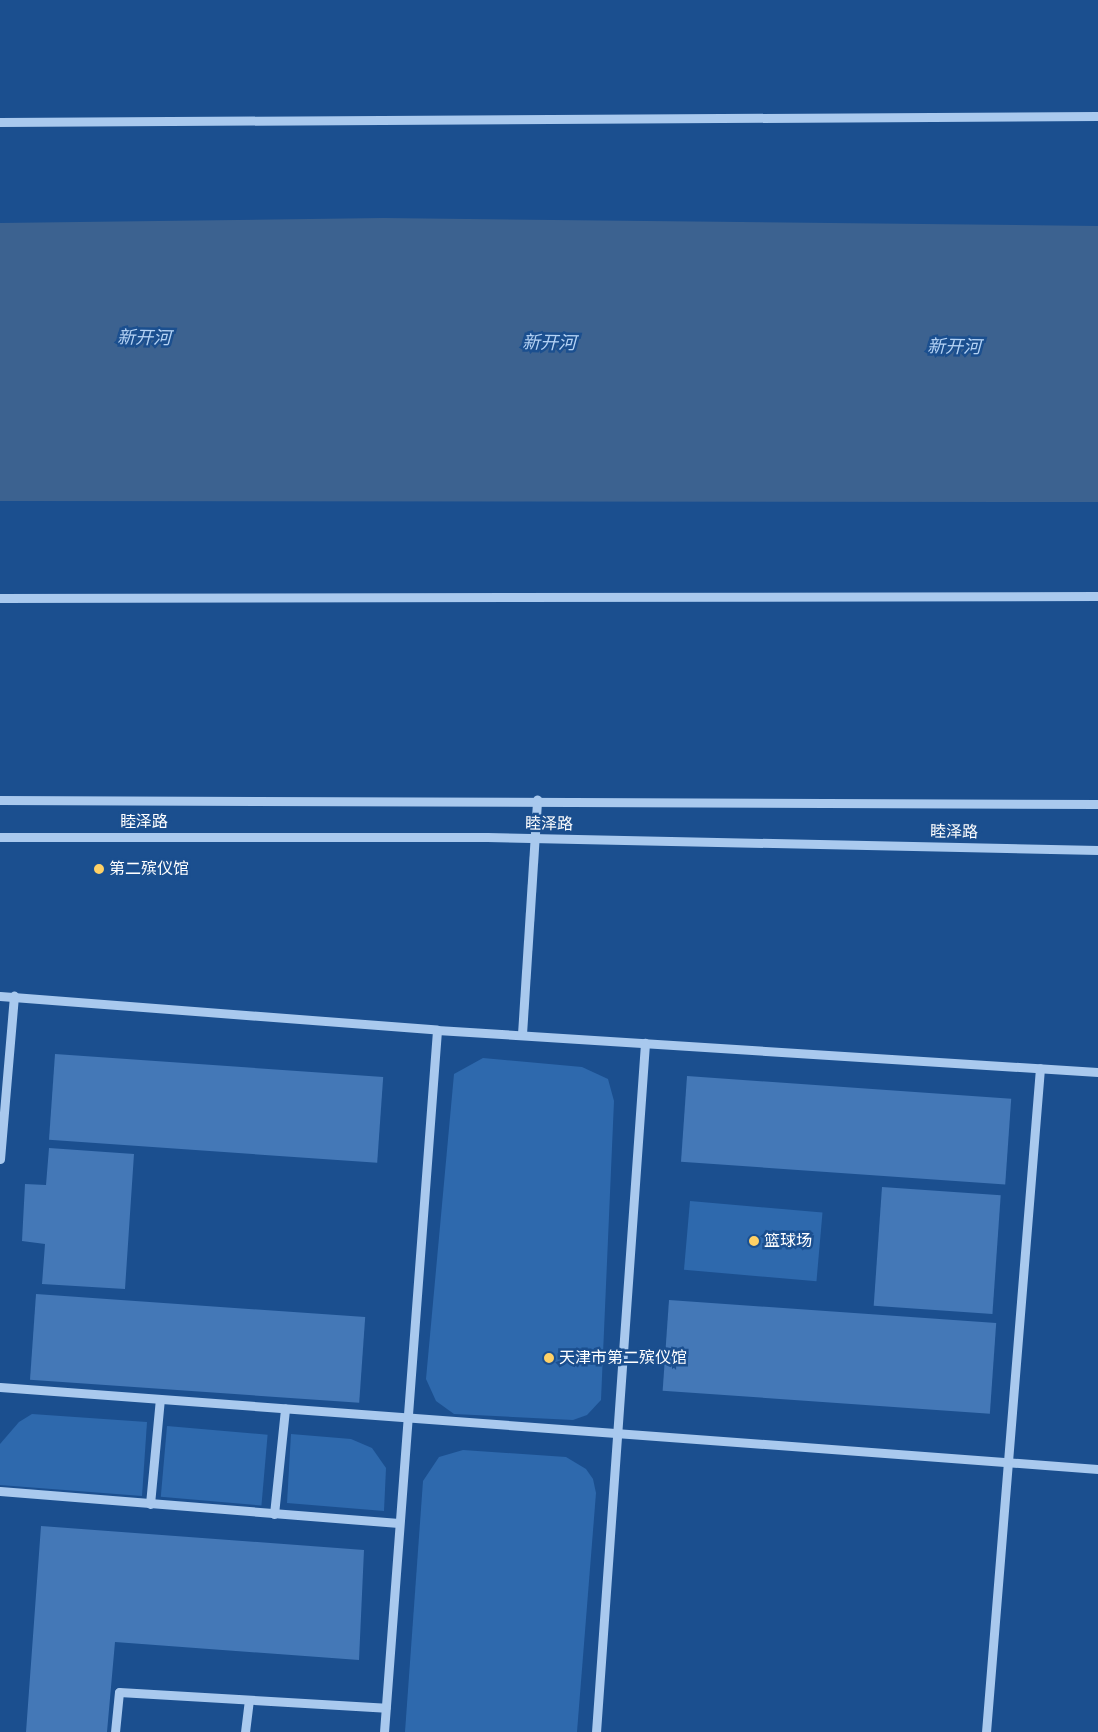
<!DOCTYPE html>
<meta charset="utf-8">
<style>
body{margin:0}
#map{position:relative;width:1098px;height:1732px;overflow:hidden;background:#1b4f8f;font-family:Karla,"Noto Sans SC",sans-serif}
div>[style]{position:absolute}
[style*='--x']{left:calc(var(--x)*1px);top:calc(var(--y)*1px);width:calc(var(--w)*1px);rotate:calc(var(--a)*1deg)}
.green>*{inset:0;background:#2e69ad;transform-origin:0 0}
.water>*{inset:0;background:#3c6290}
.building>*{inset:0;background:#4478b7;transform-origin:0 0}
.minor>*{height:9px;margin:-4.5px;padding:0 4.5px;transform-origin:4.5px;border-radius:4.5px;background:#a9c9ee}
.dots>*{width:14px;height:14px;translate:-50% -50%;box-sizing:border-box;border:2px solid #1b4f8f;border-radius:50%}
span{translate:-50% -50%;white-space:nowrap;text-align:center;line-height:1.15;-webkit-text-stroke:5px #1b4f8f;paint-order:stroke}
.street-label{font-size:16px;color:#fff}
.poi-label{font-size:16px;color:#fff}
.left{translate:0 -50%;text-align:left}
.water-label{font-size:18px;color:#b5d3f5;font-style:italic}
</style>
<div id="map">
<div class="green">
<div style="clip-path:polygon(483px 1058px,582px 1067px,608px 1079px,614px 1101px,601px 1400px,587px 1415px,573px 1420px,454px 1414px,436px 1401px,426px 1379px,454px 1074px)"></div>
<div style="left:690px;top:1201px;width:133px;height:69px;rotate:5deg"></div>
<div style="clip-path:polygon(32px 1414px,147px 1422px,142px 1496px,0 1485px,0 1444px,19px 1422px)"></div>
<div style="left:167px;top:1426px;width:101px;height:71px;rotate:5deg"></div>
<div style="clip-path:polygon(291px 1434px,351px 1439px,372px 1448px,386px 1468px,384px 1511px,287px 1503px)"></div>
<div style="clip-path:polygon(463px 1450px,566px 1457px,586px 1469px,593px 1479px,596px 1493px,577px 1732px,405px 1732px,423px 1481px,439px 1457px)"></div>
</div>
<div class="water">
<div style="clip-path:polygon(383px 218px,1098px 226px,1098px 502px,0 501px,0 223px)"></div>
</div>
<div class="building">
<div style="left:55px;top:1054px;width:329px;height:86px;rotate:4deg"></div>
<div style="left:687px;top:1076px;width:325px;height:86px;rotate:4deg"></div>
<div style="clip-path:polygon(49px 1148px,134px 1154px,125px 1289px,42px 1284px,45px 1244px,22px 1241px,25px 1184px,46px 1185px)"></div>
<div style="left:882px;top:1187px;width:119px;height:119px;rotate:4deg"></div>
<div style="left:36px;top:1294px;width:330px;height:86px;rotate:4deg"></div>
<div style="left:669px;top:1300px;width:328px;height:91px;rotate:4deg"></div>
<div style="clip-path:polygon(41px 1526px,364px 1550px,359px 1660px,115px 1642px,107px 1732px,26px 1732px)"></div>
</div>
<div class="minor">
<div style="--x:0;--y:122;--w:1098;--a:-0.31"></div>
<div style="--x:0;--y:598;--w:1098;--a:-0.1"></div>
<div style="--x:0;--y:800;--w:1098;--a:0.21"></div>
<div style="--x:0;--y:837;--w:487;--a:0"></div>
<div style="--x:487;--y:837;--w:611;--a:1.22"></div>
<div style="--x:0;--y:996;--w:438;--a:4.4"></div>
<div style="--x:437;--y:1030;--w:662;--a:3.64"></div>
<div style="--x:522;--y:1034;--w:235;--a:-86.3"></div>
<div style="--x:0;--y:1159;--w:164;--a:-85.1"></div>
<div style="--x:0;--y:1387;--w:1101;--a:4.27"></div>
<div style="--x:0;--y:1491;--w:400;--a:4.6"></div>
<div style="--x:150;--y:1504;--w:105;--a:-84.6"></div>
<div style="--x:274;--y:1514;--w:106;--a:-84"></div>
<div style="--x:115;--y:1732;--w:40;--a:-84.3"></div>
<div style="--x:119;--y:1692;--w:267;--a:3.4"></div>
<div style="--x:245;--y:1732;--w:31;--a:-83"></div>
<div style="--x:384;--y:1732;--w:704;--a:-85.68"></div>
<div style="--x:596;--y:1732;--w:691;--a:-85.93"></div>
<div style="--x:986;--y:1732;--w:666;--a:-85.35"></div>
</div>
<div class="dots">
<div style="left:99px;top:869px;background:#ffd166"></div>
<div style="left:754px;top:1241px;background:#ffd166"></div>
<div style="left:549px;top:1358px;background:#ffd166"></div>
</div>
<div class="street-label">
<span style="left:144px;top:822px">睦泽路</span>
<span style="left:549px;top:824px;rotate:1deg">睦泽路</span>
<span style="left:954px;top:832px;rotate:1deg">睦泽路</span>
</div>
<div class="poi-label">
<span class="left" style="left:109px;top:869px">第二殡仪馆</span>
<span class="left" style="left:764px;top:1241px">篮球场</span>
<span class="left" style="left:559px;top:1358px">天津市第二殡仪馆</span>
</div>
<div class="water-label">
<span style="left:144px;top:338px;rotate:1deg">新开河</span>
<span style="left:549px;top:343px;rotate:1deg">新开河</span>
<span style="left:954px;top:347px;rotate:1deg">新开河</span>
</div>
</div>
